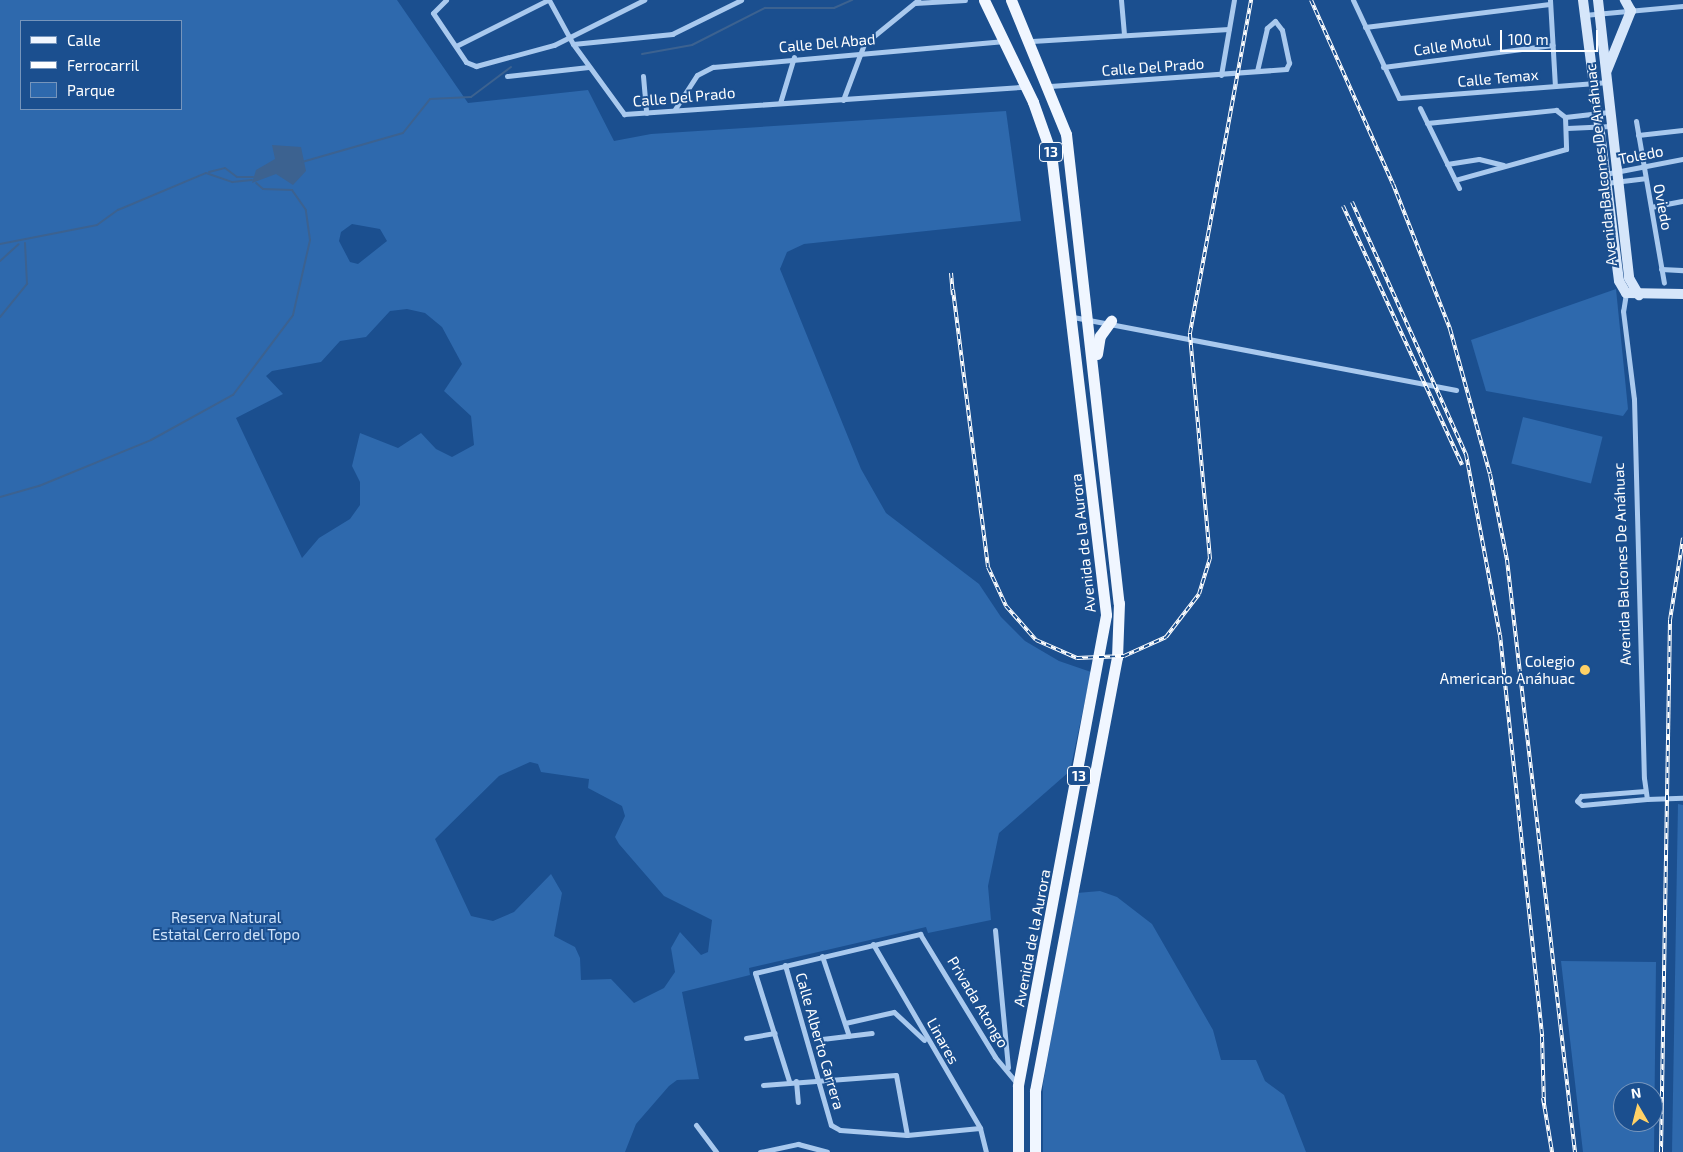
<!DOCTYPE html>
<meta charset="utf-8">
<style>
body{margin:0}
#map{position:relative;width:1683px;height:1152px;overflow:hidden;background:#1b4f8f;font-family:"Exo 2",sans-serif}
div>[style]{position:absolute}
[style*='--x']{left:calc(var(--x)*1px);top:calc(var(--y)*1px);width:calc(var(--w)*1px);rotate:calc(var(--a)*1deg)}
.green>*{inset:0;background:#2e69ad;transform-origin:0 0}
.water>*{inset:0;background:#3c6290}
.stream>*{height:2px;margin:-1px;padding:0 1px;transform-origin:1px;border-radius:1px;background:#3c6290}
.street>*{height:5px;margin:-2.5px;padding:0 2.5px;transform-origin:2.5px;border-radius:2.5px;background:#a9c9ee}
.secondary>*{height:10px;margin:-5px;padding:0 5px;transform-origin:5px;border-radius:5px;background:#d6e6fa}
.primary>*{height:11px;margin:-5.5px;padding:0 5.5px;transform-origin:5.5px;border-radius:5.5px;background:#f0f6ff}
.rail>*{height:4px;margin-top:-2px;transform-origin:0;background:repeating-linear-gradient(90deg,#1b4f8f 0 5.5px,#fff 0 11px);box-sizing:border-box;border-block:1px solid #fff}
.dots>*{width:14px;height:14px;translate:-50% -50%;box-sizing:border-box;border:2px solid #1b4f8f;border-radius:50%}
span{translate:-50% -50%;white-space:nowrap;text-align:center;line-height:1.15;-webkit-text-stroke:4px #1b4f8f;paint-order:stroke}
.shield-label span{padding:1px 4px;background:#1b4f8f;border:1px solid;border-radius:4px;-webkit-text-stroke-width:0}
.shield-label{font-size:14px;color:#fff;font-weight:700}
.street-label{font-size:15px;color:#fff}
.poi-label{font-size:15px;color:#fff}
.right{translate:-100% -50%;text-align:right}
.park-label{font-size:15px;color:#cfe3fa}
.legend{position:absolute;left:20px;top:20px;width:162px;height:90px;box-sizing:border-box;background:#1b4f8f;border:1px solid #7695bc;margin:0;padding:6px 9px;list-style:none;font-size:15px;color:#fff}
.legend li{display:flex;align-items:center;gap:10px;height:25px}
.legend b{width:25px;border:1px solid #7695bc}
.north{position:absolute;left:1613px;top:1082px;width:50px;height:50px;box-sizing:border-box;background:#1b4f8f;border:1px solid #7695bc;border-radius:50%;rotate:352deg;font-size:14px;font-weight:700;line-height:20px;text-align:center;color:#fff}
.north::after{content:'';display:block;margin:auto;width:18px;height:22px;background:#ffd166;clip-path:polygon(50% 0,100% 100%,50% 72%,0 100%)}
.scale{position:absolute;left:1500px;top:30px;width:98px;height:22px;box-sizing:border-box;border:2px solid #fff;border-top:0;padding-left:6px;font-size:15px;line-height:18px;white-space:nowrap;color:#fff;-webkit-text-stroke:4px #1b4f8f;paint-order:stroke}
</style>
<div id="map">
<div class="green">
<div style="clip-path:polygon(evenodd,0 0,397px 0,468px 103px,588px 90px,614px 141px,651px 134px,1006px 111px,1021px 221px,804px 244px,787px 252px,780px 269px,861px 469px,886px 513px,979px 584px,1001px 617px,1025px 641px,1059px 661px,1091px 672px,1070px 771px,999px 833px,988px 886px,991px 920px,928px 933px,926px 927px,749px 968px,750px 975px,682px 992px,699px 1079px,677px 1080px,669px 1086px,636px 1124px,625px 1152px,0 1152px,0 0,21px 21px,181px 21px,181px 109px,21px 109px,21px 21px,0 0,352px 224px,380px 229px,387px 241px,358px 264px,350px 262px,339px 241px,341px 232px,352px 224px,0 0,407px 309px,425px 313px,442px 327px,462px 364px,444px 391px,471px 416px,474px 445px,452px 457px,436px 449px,421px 433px,398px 448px,360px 433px,352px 466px,360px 482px,360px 505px,350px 519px,319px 538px,302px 558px,236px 418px,283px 394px,266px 376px,272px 371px,321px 362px,340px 341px,366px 337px,390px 311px,407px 309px,0 0,530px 762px,538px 764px,541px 772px,589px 779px,588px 788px,622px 806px,625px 816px,615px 837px,619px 844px,664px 896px,712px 920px,708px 952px,701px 955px,680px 932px,671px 948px,675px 972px,664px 988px,634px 1003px,611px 979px,581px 980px,580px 958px,575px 947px,554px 936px,562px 893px,551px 874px,514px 912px,493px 921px,471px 916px,435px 839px,499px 776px,530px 762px)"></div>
<div style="clip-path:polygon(1616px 289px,1628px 409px,1623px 416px,1486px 391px,1471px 340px)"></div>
<div style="left:1523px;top:417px;width:82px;height:48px;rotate:14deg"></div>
<div style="clip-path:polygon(1678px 804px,1683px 805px,1683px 1152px,1672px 1152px)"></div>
<div style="clip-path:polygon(1077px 893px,1100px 891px,1117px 897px,1152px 924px,1213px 1030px,1221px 1060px,1256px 1060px,1265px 1081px,1284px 1095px,1306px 1152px,1043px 1152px,1043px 1084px)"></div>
<div style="clip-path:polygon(evenodd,1561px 961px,1656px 962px,1654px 1152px,1583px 1152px,1561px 961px,1623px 1092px,1653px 1092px,1653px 1122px,1623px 1122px,1623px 1092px)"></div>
</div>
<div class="water">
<div style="clip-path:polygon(272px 145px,301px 147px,306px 171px,293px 185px,276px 174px,252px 183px,256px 170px,275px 159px)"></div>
</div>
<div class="stream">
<div style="--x:642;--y:54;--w:51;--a:-10.2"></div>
<div style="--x:692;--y:45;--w:82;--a:-26.9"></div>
<div style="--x:765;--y:8;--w:69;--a:0"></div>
<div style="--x:834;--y:8;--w:20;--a:-24"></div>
<div style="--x:302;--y:162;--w:105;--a:-16"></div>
<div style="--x:403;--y:133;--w:43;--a:-51.5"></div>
<div style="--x:430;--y:99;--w:41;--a:-2.8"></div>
<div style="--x:471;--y:97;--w:50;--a:-36.9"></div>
<div style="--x:209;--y:172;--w:16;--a:-14"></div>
<div style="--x:225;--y:168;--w:15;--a:37"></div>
<div style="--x:237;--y:177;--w:16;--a:0"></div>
<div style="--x:0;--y:244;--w:99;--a:-11.1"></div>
<div style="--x:97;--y:225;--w:26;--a:-36"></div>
<div style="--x:118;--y:210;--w:95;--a:-22.8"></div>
<div style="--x:206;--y:173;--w:28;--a:19"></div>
<div style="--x:232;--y:182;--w:20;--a:-6"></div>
<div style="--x:0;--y:261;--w:25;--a:-42"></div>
<div style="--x:0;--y:317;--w:43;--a:-50.7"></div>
<div style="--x:27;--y:284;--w:41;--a:-92.8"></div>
<div style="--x:0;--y:497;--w:41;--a:-15.8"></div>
<div style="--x:39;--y:486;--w:121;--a:-22.3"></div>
<div style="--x:151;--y:440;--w:94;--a:-28.8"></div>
<div style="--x:233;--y:395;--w:100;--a:-53.1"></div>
<div style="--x:293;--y:315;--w:77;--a:-77.2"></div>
<div style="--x:310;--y:240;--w:30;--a:-98"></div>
<div style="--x:306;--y:210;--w:24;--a:-125"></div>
<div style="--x:292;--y:190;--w:29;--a:-178"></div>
<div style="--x:263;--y:189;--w:9;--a:-139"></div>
</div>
<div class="street">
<div style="--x:446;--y:0;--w:18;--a:135"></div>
<div style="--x:433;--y:13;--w:59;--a:56"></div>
<div style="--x:466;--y:62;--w:11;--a:22"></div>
<div style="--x:476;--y:66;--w:81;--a:-15.1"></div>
<div style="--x:554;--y:45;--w:101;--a:-26.6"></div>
<div style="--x:549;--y:0;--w:50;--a:61.4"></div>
<div style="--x:573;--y:44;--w:87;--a:53.9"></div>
<div style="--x:624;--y:114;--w:402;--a:-3.9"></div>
<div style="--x:1121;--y:0;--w:35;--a:85"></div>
<div style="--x:1353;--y:0;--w:108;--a:64.9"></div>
<div style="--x:1399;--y:98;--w:210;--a:-4.4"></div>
<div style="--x:1550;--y:0;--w:86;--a:86.7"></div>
<div style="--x:915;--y:3;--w:50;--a:-3.4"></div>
<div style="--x:1584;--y:15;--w:99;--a:-5.2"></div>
<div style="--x:1365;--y:27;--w:186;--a:-7.1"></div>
<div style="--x:1032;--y:41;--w:197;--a:-3.5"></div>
<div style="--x:573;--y:44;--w:100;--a:-5.8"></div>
<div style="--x:672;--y:34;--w:77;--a:-26.2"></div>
<div style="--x:456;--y:46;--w:103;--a:-26.6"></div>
<div style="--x:1383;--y:67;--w:171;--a:-7.4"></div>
<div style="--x:1221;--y:75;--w:76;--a:-80.2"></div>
<div style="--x:507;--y:76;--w:82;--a:-6.3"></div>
<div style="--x:643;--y:76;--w:37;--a:85"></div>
<div style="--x:1050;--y:86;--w:237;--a:-4.1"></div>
<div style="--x:1286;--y:69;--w:7;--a:-63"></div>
<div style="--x:1289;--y:63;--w:34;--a:-102"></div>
<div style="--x:1282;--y:30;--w:11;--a:-128"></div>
<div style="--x:1275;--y:21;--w:11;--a:139"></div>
<div style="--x:1267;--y:28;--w:44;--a:103.1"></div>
<div style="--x:843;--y:100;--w:60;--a:-69.4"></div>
<div style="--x:864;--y:44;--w:70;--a:-39.2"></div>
<div style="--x:780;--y:103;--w:48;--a:-73.1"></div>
<div style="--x:1420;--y:108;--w:89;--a:64"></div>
<div style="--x:675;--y:109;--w:40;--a:-57.1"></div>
<div style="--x:697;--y:75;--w:18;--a:-27"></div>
<div style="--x:713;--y:67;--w:290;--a:-5.1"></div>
<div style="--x:1565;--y:117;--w:44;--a:-6.5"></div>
<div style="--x:1636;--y:121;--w:164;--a:80.2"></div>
<div style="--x:1427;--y:123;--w:130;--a:-5.8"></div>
<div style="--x:1556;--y:110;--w:11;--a:38"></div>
<div style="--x:1565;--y:117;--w:32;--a:88"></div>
<div style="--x:1566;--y:149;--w:115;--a:164.4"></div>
<div style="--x:1567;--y:128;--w:44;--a:-2.6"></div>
<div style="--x:1638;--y:135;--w:45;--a:-6.3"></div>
<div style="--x:1447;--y:164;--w:32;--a:-9"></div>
<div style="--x:1479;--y:159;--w:25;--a:14"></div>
<div style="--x:1605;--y:174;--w:79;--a:-10.9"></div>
<div style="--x:1606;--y:183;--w:39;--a:-7"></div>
<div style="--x:1651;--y:207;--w:33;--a:-11"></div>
<div style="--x:1661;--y:269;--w:22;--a:3"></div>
<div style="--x:1626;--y:293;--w:18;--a:99"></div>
<div style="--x:1623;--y:311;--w:89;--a:82.9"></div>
<div style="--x:1634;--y:399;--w:379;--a:88.5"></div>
<div style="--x:1644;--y:778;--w:21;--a:82"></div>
<div style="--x:1647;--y:799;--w:36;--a:-2"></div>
<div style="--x:1073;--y:317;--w:390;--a:10.8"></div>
<div style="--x:1645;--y:791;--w:64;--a:175.5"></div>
<div style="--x:1581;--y:796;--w:6;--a:129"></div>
<div style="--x:1577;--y:801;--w:6;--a:39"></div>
<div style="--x:1582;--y:805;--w:65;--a:-5.3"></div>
<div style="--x:995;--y:930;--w:138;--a:84.6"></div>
<div style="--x:873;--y:944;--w:213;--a:59.8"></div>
<div style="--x:980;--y:1128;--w:25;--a:76"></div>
<div style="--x:822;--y:956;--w:84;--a:71.4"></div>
<div style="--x:785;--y:965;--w:166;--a:74"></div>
<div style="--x:831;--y:1125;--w:10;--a:29"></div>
<div style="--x:840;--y:1130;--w:67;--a:4.3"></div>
<div style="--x:907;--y:1135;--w:73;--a:-5.5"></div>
<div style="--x:845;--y:1023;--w:50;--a:-12.7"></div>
<div style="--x:894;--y:1012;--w:41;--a:43"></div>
<div style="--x:746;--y:1038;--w:29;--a:-10"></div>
<div style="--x:822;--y:1039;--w:50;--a:-6.8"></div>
<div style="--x:789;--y:1081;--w:113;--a:-107.5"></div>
<div style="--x:755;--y:973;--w:170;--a:-13.3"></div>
<div style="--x:920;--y:934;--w:144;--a:58.6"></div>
<div style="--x:995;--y:1057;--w:34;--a:50"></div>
<div style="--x:796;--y:1081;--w:21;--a:85"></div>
<div style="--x:763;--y:1085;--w:133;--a:-4.3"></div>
<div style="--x:896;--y:1075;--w:61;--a:79.6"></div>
<div style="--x:696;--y:1125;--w:34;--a:53"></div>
<div style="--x:760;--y:1152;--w:39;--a:-12"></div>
<div style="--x:798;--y:1144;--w:30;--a:15"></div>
</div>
<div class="secondary">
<div style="--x:1583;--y:0;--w:283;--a:82.7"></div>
<div style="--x:1619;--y:281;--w:14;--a:60"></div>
<div style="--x:1626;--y:293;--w:57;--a:1"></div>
<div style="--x:1598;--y:0;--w:280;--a:83.6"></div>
<div style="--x:1629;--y:278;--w:20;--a:60"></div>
<div style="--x:1607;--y:70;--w:64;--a:-67.9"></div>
<div style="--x:1631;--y:11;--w:13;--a:-119"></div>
</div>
<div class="primary">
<div style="--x:984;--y:0;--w:113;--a:64.3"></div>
<div style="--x:1033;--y:102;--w:54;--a:70.6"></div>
<div style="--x:1051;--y:153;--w:465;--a:83.2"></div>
<div style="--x:1106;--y:615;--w:479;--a:100.6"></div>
<div style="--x:1018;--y:1086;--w:66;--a:90"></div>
<div style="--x:1011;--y:0;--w:145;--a:67.7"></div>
<div style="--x:1066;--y:134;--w:472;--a:83.6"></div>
<div style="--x:1119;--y:603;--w:54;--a:92.1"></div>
<div style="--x:1117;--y:657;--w:442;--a:100.7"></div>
<div style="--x:1035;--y:1091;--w:61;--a:90"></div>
<div style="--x:1097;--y:354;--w:18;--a:-81"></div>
<div style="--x:1100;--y:336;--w:19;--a:-54"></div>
</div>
<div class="rail">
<div style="--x:1311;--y:0;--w:201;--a:66"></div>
<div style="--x:1393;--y:184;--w:156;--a:68.5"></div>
<div style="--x:1450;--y:329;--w:150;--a:74.6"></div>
<div style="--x:1490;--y:474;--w:88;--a:78.8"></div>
<div style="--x:1507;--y:560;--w:596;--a:83.45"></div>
<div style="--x:1352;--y:202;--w:277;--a:65.7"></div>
<div style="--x:1466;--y:454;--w:184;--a:79.4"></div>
<div style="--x:1500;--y:635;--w:404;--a:84"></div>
<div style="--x:1542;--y:1037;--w:68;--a:88.3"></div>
<div style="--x:1343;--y:206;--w:285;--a:65.3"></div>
<div style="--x:951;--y:273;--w:22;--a:85"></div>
<div style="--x:953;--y:290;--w:279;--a:82.8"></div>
<div style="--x:988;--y:567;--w:43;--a:65.2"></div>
<div style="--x:1006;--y:606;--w:45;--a:48.6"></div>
<div style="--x:1036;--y:640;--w:45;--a:23.7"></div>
<div style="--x:1077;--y:658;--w:47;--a:-2.4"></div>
<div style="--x:1124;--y:656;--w:46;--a:-24.3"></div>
<div style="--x:1166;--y:637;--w:54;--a:-52.5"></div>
<div style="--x:1199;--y:594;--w:37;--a:-73"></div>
<div style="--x:1210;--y:559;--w:227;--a:-95.1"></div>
<div style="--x:1190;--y:333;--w:339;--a:-79.6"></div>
<div style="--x:1543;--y:1098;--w:55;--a:80.5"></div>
<div style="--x:1661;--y:1152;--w:532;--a:-89.03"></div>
<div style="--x:1670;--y:620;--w:83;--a:-81"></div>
</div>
<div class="dots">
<div style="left:1585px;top:670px;background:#ffd166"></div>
</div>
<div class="shield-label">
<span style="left:1051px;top:152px">13</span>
<span style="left:1079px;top:776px">13</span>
</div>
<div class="street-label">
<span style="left:827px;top:43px;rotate:-5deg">Calle Del Abad</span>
<span style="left:1452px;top:45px;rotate:-8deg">Calle Motul</span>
<span style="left:1153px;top:67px;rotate:-4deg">Calle Del Prado</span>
<span style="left:1498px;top:78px;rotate:-5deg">Calle Temax</span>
<span style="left:684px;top:97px;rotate:-5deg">Calle Del Prado</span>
<span style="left:1641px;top:155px;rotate:-11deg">Toledo</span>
<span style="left:1601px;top:165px;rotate:-96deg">Avenida Balcones De Anáhuac</span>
<span style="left:1663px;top:207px;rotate:79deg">Oviedo</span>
<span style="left:1083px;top:543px;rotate:-96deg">Avenida de la Aurora</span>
<span style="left:1622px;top:564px;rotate:-92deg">Avenida Balcones De Anáhuac</span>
<span style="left:1032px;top:938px;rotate:-79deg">Avenida de la Aurora</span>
<span style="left:978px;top:1002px;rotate:59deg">Privada Atongo</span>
<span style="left:820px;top:1041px;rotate:74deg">Calle Alberto Carrera</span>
<span style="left:943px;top:1041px;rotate:61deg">Linares</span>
</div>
<div class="poi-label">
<span class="right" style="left:1575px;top:670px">Colegio<br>Americano Anáhuac</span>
</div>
<div class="park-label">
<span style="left:226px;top:926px">Reserva Natural<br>Estatal Cerro del Topo</span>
</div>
<ul class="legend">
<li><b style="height:6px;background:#f0f6ff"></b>Calle</li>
<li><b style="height:6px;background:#fff"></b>Ferrocarril</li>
<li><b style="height:14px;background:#2e69ad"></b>Parque</li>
</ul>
<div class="north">N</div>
<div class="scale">100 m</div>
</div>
